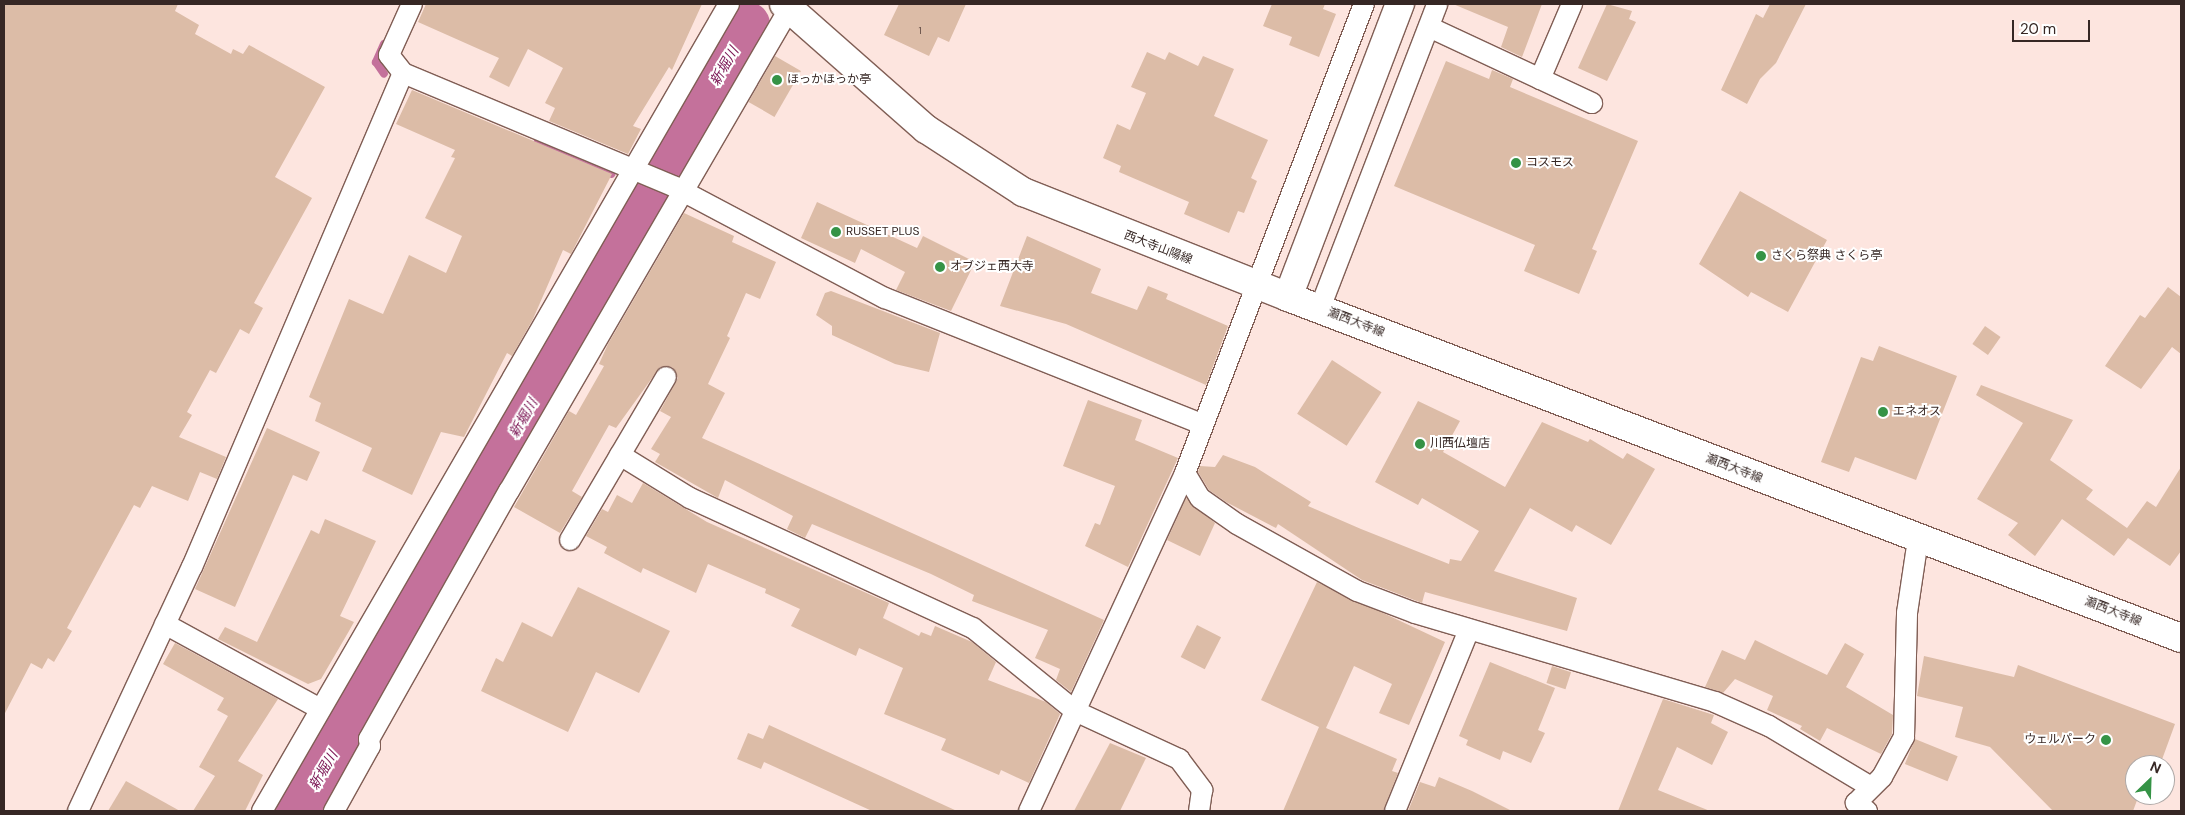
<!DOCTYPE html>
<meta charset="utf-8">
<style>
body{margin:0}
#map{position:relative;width:2185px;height:815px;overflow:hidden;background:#fde5df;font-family:"DM Sans","Noto Sans JP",sans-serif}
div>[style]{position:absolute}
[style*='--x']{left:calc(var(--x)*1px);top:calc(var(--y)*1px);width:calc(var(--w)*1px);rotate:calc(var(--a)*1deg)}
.stream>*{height:8px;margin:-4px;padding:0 4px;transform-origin:4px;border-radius:4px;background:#c4719b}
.river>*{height:46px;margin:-23px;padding:0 23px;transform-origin:23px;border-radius:23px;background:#c4719b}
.building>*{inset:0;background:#dcbca7;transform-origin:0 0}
.roads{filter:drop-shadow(1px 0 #805e55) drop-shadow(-1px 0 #805e55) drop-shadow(0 1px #805e55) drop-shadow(0 -1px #805e55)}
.street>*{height:20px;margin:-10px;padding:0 10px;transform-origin:10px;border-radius:10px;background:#fff}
.secondary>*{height:28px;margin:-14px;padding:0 14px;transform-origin:14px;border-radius:14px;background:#fff}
.primary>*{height:28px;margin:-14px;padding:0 14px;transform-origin:14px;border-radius:14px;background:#fff}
.dots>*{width:14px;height:14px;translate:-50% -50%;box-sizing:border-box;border:2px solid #fff;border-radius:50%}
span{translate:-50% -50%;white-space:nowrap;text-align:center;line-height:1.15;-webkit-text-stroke:4px #fff;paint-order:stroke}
.number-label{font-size:10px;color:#604c45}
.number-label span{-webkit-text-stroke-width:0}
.poi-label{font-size:12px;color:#362724}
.left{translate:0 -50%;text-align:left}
.right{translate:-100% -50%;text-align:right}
.street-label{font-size:12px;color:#362724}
.water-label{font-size:14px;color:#7b1654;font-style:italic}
.frame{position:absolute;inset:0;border:5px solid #362724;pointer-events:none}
.north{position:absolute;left:2125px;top:755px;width:50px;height:50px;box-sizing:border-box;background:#fff;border:1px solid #afa9a7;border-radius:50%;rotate:24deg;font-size:14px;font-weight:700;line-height:20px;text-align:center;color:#362724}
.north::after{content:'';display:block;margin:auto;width:18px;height:22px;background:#359346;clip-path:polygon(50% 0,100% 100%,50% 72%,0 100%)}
.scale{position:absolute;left:2012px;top:20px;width:78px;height:22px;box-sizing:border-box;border:2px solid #362724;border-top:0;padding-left:6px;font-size:15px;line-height:18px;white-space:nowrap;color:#362724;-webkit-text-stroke:4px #fff;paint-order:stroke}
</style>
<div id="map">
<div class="stream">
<div style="--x:384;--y:44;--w:20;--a:114"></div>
<div style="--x:376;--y:62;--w:14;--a:56"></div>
<div style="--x:538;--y:140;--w:81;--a:24.7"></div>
<div style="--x:637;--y:186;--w:16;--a:27"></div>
</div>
<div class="river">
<div style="--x:299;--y:811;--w:905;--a:-60.32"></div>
</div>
<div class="building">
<div style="clip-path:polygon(4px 4px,178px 4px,175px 11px,199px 25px,195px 34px,231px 54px,233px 49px,243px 54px,249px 45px,325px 87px,275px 177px,312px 198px,254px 303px,263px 308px,249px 334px,240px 329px,216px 373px,210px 370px,187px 412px,192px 415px,179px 437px,226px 457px,217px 479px,200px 472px,188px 501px,152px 486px,140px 508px,134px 505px,67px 628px,72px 631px,54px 662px,48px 658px,42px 669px,31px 663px,4px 715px)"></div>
<div style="clip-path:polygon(426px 4px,702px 4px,672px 70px,669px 67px,633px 126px,641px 129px,628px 154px,549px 121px,555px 108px,545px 103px,563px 68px,528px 49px,509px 87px,489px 77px,499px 58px,418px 22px)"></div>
<div style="clip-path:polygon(899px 4px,966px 4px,949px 42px,938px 37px,929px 56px,884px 35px)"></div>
<div style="clip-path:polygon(1272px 4px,1325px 4px,1323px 9px,1336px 14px,1319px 57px,1289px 45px,1292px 37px,1263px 26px)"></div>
<div style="clip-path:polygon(1453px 4px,1542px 4px,1522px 57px,1501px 47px,1508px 27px)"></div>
<div style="clip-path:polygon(1607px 4px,1632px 11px,1629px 19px,1636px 22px,1607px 81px,1578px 68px)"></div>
<div style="clip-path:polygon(1770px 4px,1806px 4px,1776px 63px,1760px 79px,1747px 104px,1721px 90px,1756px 14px,1763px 18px)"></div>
<div style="clip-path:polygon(1147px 52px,1165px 60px,1169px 52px,1198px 66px,1203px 56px,1234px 69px,1214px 116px,1268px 140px,1251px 178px,1257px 181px,1244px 213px,1238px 211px,1229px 233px,1184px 214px,1189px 202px,1119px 172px,1121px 166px,1103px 158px,1117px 124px,1130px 130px,1146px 93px,1131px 87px)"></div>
<div style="left:775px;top:56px;width:30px;height:53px;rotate:30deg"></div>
<div style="clip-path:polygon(1446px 61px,1489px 79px,1492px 70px,1513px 79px,1510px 87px,1638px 141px,1592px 249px,1597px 251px,1579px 294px,1524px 271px,1535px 245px,1394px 186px)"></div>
<div style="clip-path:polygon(412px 90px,612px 174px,571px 254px,563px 250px,533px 319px,512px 356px,507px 353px,464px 437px,441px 432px,412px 495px,362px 471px,372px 448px,315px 421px,321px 403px,309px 397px,349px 299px,383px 314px,409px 255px,446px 273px,462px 236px,425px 218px,455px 158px,451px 157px,455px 150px,396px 124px)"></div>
<div style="clip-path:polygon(1740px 191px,1827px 240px,1788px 312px,1751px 292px,1748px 297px,1699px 264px)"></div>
<div style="clip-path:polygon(817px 202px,917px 248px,923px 236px,975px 262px,951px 311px,896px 290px,905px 272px,861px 249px,855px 263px,801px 238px)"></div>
<div style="clip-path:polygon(684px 213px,734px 236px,732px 242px,776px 262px,760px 299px,746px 293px,727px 336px,730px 338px,708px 384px,725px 393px,702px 438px,1104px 620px,1071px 692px,1056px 680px,1060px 669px,1035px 658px,1048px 630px,972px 601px,974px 595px,931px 574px,812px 524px,805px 538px,787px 529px,793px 516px,725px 480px,718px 498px,655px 462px,660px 454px,651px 449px,671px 417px,660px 411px,678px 378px,672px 367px,660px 367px,616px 428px,609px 425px,572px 491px,582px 497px,560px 533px,514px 507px,569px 411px,576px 415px,604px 366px,599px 364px,608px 344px)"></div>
<div style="clip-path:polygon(1027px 236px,1101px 269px,1091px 293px,1137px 310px,1148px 286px,1168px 294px,1166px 299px,1228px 326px,1206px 385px,1066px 324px,1000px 306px)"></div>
<div style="clip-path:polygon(2168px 287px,2181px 297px,2181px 354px,2172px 347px,2141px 389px,2105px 366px,2140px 315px,2145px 318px)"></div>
<div style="clip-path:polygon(831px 291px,940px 333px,929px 372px,895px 364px,832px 335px,832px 326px,816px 315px,825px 293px)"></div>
<div style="left:1985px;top:326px;width:19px;height:22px;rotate:35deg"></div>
<div style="clip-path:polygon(1879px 346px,1957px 376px,1916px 480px,1855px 457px,1849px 472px,1821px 462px,1861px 357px,1873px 361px)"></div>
<div style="left:1332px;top:360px;width:59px;height:64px;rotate:33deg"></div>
<div style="clip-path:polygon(1981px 385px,2073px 420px,2050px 460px,2093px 490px,2086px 499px,2127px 528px,2147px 501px,2156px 507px,2181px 467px,2181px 551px,2170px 566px,2128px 538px,2114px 556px,2062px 519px,2035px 556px,2008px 535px,2018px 523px,1977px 499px,2023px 423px,1976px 395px)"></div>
<div style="clip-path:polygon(1088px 400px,1142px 420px,1135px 440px,1178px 458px,1128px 567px,1085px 546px,1095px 523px,1100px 525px,1115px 486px,1063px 466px)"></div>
<div style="clip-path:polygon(1418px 401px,1460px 421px,1443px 452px,1505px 487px,1542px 422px,1588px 442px,1590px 439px,1623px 459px,1627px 453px,1655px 469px,1611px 545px,1576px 525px,1572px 532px,1530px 508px,1494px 571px,1577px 598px,1567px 631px,1425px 592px,1422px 603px,1362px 580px,1278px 524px,1276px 528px,1226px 502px,1209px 490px,1198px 472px,1200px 466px,1215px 467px,1223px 455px,1255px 467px,1311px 502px,1308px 506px,1361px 529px,1449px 564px,1450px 559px,1461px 561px,1479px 531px,1422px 498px,1418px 505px,1375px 482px)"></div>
<div style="clip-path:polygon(267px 428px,320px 452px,307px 481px,293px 475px,235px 607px,195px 589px)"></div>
<div style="clip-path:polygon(643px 483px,707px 522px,889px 603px,883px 618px,919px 636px,921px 632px,931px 636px,935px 626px,972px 642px,996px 662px,988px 680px,1046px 702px,1060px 714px,1029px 783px,1001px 770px,999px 775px,941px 750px,946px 739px,884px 714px,903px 668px,859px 648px,856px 656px,791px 626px,800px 609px,765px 593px,766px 589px,708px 564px,696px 593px,643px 568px,641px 573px,604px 553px,607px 547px,586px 536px,602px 509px,608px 512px,617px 495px,632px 503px)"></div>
<div style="clip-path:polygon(1186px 498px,1215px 523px,1200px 556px,1167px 540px)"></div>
<div style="clip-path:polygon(325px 519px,376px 541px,340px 616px,354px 622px,349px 631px,321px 679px,308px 684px,218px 639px,225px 627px,257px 642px,311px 530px,319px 534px)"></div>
<div style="clip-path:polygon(1317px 582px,1445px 642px,1409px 725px,1379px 713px,1392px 684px,1354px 666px,1326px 728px,1397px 759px,1392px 771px,1398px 773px,1383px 811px,1283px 811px,1319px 727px,1261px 700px)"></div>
<div style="clip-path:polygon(578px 587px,670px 631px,639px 693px,596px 672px,568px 732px,481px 691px,496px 658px,503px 662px,522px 622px,552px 637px)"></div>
<div style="left:1197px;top:625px;width:27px;height:36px;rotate:27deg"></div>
<div style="clip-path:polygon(1755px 640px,1827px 675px,1845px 643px,1864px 654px,1846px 687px,1893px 715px,1892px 734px,1881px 754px,1827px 728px,1820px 741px,1800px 729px,1802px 726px,1767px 710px,1773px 696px,1735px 679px,1723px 693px,1705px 687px,1722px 650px,1745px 660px)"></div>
<div style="clip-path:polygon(175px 643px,278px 699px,238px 761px,263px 775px,245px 811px,193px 811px,215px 776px,199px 767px,228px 716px,217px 710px,224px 698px,163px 664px)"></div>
<div style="clip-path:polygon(1924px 656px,2014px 677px,2018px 665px,2175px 724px,2160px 765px,2135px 765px,2135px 795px,2139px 795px,2133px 811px,2053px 811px,1990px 747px,1955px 737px,1963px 707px,1917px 696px)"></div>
<div style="clip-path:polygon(1490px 662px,1555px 688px,1538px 730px,1545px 733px,1531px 763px,1503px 751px,1500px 760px,1466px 745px,1468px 740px,1459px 736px)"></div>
<div style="left:1552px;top:666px;width:20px;height:18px;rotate:18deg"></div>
<div style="clip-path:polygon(1663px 699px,1714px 715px,1711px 723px,1728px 732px,1712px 765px,1677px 747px,1658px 790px,1710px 811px,1618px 811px)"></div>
<div style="clip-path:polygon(769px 725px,957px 811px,872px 811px,764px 762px,761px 769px,737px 759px,748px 733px,763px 739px)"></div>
<div style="left:1915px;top:739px;width:46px;height:27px;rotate:22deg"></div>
<div style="clip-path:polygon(1110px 743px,1146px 758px,1120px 811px,1074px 811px)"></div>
<div style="clip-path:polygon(1439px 777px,1472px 791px,1512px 811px,1408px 811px,1420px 782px,1435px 787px)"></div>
<div style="clip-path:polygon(126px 781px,180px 811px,108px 811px)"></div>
</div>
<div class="roads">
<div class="street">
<div style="--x:1429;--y:27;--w:180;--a:25"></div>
<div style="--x:403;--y:73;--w:295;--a:22.7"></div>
<div style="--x:675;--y:187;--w:238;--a:27.9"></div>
<div style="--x:885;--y:298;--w:341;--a:21.7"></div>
<div style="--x:1540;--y:79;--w:82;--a:-66.9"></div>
<div style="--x:1320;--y:308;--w:326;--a:-68.9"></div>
<div style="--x:620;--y:455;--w:82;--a:31.6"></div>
<div style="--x:690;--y:498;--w:311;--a:24.7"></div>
<div style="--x:973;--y:628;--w:132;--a:39.1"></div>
<div style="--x:1075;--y:711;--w:115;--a:24.8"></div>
<div style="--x:1179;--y:759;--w:39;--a:53"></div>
<div style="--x:1202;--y:790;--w:21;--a:98"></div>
<div style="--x:1185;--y:473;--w:29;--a:59"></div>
<div style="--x:1200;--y:498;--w:45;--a:35.1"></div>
<div style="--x:1237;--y:524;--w:137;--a:29.2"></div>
<div style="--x:1357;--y:591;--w:62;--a:20.8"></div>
<div style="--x:1415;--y:613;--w:313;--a:16.5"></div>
<div style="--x:1715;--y:702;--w:59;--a:24"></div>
<div style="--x:1769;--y:726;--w:119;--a:30.9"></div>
<div style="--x:570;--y:540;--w:189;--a:-59.5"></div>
<div style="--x:165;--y:624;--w:177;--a:28.7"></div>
<div style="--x:78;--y:811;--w:269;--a:-65"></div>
<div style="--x:192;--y:567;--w:537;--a:-66.87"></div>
<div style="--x:403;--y:73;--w:23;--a:-128"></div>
<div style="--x:389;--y:55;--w:56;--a:-65.7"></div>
<div style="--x:262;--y:811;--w:932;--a:-59.94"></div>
<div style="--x:334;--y:811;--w:74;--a:-61"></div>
<div style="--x:370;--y:746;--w:7;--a:-98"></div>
<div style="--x:369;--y:739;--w:285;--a:-60.6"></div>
<div style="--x:509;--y:491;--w:563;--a:-59.84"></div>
<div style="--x:1029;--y:811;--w:372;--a:-65.2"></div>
<div style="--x:1185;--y:473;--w:502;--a:-69.11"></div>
<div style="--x:1395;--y:811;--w:196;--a:-67.8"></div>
<div style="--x:1867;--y:811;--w:14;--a:-144"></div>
<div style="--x:1856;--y:803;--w:37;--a:-45"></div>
<div style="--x:1882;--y:777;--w:46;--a:-61.2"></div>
<div style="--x:1904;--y:737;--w:124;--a:-88.6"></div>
<div style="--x:1907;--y:613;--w:75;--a:-81.5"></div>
</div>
<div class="secondary">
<div style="--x:1288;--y:297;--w:956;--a:20.9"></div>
</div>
<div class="primary">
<div style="--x:784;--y:4;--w:189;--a:41.4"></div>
<div style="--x:926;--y:129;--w:116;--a:33"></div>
<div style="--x:1023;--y:192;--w:285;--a:21.6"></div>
<div style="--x:1288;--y:297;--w:314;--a:-69.1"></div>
</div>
</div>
<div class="dots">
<div style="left:777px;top:80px;background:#359346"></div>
<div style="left:1516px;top:163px;background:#359346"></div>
<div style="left:836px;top:232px;background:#359346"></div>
<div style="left:1761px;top:256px;background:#359346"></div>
<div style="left:940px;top:267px;background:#359346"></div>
<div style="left:1883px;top:412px;background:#359346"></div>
<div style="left:1420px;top:444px;background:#359346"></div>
<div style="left:2106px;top:740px;background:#359346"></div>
</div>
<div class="number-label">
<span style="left:920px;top:31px">1</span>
</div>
<div class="poi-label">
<span class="left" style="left:787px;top:80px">ほっかほっか亭</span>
<span class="left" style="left:1526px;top:163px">コスモス</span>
<span class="left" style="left:846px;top:232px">RUSSET PLUS</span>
<span class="left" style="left:1771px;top:256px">さくら祭典 さくら亭</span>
<span class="left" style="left:950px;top:267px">オブジェ西大寺</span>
<span class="left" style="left:1893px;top:412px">エネオス</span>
<span class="left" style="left:1430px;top:444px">川西仏壇店</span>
<span class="right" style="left:2096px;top:740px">ウェルパーク</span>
</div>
<div class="street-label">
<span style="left:1158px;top:248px;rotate:21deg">西大寺山陽線</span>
<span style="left:1356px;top:323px;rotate:21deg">瀬西大寺線</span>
<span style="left:1734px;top:469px;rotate:21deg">瀬西大寺線</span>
<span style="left:2113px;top:612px;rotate:21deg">瀬西大寺線</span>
</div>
<div class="water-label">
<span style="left:724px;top:66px;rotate:-60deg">新堀川</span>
<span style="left:523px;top:418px;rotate:-60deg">新堀川</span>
<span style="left:323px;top:770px;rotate:-60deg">新堀川</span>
</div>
<div class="frame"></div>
<div class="north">N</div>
<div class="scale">20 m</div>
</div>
